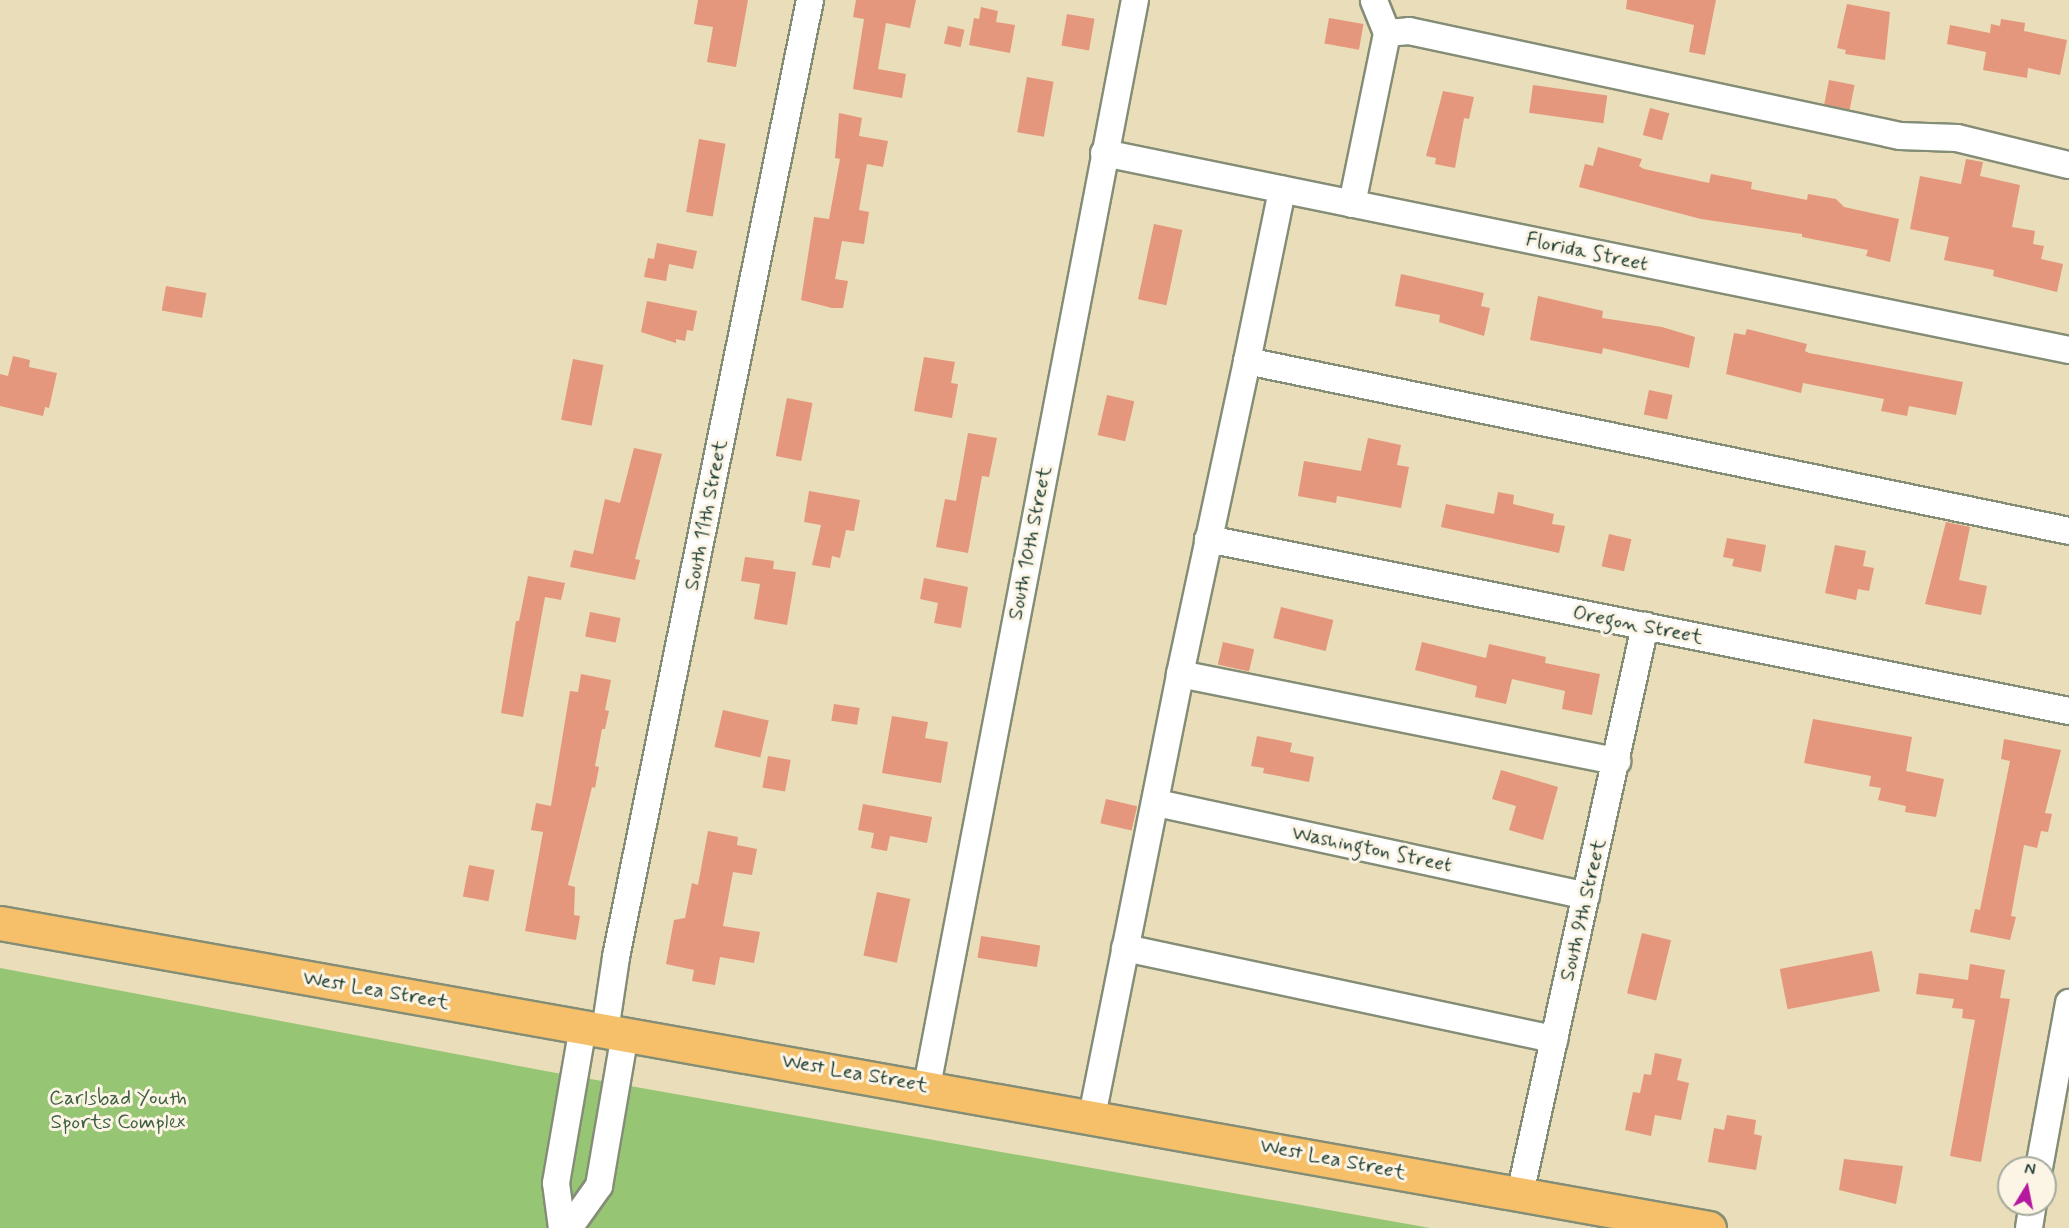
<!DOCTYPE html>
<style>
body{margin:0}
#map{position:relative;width:2069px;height:1228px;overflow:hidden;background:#eaddb9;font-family:Mynerve,sans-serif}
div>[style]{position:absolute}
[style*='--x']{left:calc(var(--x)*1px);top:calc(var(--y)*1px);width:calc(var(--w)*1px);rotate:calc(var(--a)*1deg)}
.green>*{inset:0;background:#96c574}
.building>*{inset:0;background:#e4977c;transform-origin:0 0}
.roads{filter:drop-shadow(2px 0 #848d76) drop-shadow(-2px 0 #848d76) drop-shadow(0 2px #848d76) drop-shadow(0 -2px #848d76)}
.minor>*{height:26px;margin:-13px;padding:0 13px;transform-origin:13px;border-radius:13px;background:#fff}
.major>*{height:33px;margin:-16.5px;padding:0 16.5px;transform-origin:16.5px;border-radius:16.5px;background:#f6c06b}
span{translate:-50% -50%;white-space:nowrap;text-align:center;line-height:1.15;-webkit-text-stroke:6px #fcf5e5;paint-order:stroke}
.street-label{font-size:21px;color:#1f3d34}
.park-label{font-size:21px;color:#3d5f44}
.north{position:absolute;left:1997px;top:1156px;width:60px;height:60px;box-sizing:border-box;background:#fcf5e5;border:2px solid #a4ab9e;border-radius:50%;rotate:10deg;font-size:16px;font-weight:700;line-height:24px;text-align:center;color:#1f3d34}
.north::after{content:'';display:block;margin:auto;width:21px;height:27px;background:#b5179e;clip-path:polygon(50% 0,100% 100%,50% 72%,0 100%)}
</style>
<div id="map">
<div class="green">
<div style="clip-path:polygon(0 968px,551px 1072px,1430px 1228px,0 1228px)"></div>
</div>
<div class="building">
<div style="clip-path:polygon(698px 0,748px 0,736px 67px,707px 62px,713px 27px,694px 24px)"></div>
<div style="clip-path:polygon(856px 0,916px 0,910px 28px,886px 23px,878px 69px,906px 74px,902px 98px,853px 89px,864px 19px,853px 17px)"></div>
<div style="clip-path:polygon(1627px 0,1716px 0,1705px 55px,1689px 52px,1694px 25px,1626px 9px)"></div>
<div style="clip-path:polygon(1847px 4px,1890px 12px,1885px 60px,1845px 54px,1846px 50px,1837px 48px)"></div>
<div style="clip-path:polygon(981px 7px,998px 11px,996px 22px,1015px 25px,1010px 53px,969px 45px,974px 18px,979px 19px)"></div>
<div style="left:1067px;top:14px;width:28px;height:32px;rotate:10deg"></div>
<div style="left:1329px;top:18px;width:35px;height:26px;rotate:10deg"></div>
<div style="clip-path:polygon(2001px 19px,2025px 23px,2024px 31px,2067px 40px,2060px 75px,2028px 68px,2027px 78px,1983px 70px,1986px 52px,1947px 44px,1950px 25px,1990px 33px,1991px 24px,2000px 26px)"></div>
<div style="left:948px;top:26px;width:17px;height:18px;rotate:13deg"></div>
<div style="left:1027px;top:77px;width:27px;height:56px;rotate:10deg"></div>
<div style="left:1829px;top:80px;width:26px;height:25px;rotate:11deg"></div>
<div style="left:1533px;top:85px;width:75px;height:28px;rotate:8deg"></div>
<div style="clip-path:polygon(1443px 91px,1474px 97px,1469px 119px,1464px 118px,1455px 168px,1435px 164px,1436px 158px,1426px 156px)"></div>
<div style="left:1650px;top:108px;width:20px;height:28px;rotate:15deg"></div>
<div style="clip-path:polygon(839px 113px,862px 118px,859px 136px,888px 141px,883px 167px,867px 164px,859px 210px,869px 212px,864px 244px,842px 241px,835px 279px,848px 281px,843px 308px,832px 308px,801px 300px,814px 217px,829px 219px,840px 159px,835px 158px)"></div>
<div style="left:699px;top:139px;width:27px;height:74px;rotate:10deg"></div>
<div style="clip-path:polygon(1598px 147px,1642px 159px,1639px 166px,1644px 169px,1709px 183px,1711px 174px,1752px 182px,1751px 189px,1807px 200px,1808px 194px,1836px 199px,1844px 207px,1899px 219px,1890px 262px,1866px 256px,1868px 250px,1802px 237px,1802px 234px,1701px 219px,1579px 187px,1585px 164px,1593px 166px)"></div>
<div style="clip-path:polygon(1966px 159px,1983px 162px,1980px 176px,2020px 185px,2012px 227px,2035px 231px,2033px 244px,2044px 246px,2041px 259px,2063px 264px,2057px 292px,1993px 276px,1994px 270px,1944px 260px,1949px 237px,1910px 229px,1920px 176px,1961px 184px)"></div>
<div style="left:1154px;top:224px;width:29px;height:77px;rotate:12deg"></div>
<div style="clip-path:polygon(657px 243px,697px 251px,693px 269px,669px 264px,666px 281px,644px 277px,648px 258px,654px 259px)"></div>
<div style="clip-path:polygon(1401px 274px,1484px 293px,1481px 306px,1490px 308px,1484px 336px,1439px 322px,1440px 315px,1395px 306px)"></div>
<div style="left:166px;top:286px;width:41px;height:25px;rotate:10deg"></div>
<div style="clip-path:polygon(1538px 296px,1603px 311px,1602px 318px,1662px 327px,1695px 337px,1689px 368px,1603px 348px,1602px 354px,1530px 340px)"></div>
<div style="clip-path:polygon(647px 301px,697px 311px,693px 331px,687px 330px,685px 341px,676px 339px,676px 343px,641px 332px)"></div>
<div style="clip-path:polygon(1747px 329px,1807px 344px,1805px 351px,1809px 353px,1963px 382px,1956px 415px,1909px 406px,1907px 416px,1881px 411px,1884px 399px,1803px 383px,1801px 393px,1726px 374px,1734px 333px,1745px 335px)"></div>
<div style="clip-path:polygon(13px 356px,30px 360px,29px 367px,57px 373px,49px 408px,45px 407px,43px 416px,0 406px,0 374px,8px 376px)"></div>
<div style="clip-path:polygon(924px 357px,955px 362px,951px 383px,958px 384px,952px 418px,914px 411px)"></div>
<div style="left:573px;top:359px;width:31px;height:62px;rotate:11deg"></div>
<div style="left:1649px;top:390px;width:24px;height:25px;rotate:12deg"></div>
<div style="left:1107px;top:395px;width:28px;height:41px;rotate:13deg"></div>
<div style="left:787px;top:398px;width:26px;height:59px;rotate:11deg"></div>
<div style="clip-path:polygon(968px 433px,997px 438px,989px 477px,982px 476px,968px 553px,936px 547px,945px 499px,956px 501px)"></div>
<div style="clip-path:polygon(1368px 438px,1401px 445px,1397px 465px,1409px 467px,1401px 508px,1337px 496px,1336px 503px,1298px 496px,1304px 461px,1361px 471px)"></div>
<div style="clip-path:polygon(634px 448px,662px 454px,635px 559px,640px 560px,635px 580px,570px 567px,574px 550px,593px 554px,605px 499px,620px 503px)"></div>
<div style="clip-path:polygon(809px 491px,860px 500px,854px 531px,846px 530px,840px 558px,832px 556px,830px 568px,812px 565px,821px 525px,804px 522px)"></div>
<div style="clip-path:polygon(1498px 492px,1514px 495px,1513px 504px,1554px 514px,1552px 524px,1565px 526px,1559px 553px,1441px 527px,1446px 504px,1494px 514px)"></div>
<div style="clip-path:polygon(1946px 522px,1970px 527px,1959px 580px,1987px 586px,1981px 615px,1925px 604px)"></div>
<div style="left:1609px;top:534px;width:23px;height:33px;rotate:13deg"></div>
<div style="clip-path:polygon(1727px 538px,1766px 545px,1761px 572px,1732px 566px,1734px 559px,1723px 557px)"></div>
<div style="clip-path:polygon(1835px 545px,1866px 551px,1863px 566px,1874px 568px,1869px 591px,1858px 589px,1856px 600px,1825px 593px)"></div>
<div style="clip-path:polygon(745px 557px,774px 561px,773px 569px,796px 572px,787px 625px,754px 619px,760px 584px,741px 581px)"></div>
<div style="clip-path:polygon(528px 576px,565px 583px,561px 600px,545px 597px,523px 717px,501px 713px,516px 621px,519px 621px)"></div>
<div style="clip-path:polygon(924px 578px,968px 587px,961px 628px,934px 623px,938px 603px,920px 599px)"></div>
<div style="left:1281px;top:607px;width:54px;height:32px;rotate:14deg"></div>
<div style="left:590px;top:612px;width:31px;height:25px;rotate:11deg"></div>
<div style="left:1223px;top:642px;width:32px;height:23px;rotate:13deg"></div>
<div style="clip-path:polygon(1422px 642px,1486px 658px,1489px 644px,1546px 657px,1545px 663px,1600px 674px,1592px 715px,1562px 709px,1565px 691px,1512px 679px,1506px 704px,1475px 697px,1477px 686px,1415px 670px)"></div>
<div style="clip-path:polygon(581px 674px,611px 680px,605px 710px,609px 711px,605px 729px,602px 729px,595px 766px,599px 767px,595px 788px,592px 787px,568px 885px,575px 887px,574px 915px,580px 916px,576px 940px,525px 931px,543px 832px,531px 830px,536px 803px,551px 806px,570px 691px,578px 692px)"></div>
<div style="left:834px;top:704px;width:26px;height:17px;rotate:9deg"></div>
<div style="left:723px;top:710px;width:47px;height:38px;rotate:13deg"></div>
<div style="clip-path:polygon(892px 716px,928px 722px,925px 738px,948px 742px,941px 783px,882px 773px)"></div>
<div style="clip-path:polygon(1813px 719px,1912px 737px,1906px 771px,1944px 779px,1936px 817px,1905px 812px,1906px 806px,1878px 800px,1881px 788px,1869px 786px,1871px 776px,1804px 763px)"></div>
<div style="clip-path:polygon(1257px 736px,1292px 743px,1290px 752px,1314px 757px,1309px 782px,1263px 773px,1264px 768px,1251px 766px)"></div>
<div style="clip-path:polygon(2004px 739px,2061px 750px,2045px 813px,2052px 814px,2048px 832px,2041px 831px,2037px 848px,2024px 845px,2011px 916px,2016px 917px,2010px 940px,1970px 932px,1975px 909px,1980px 910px,2010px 761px,2001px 759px)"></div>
<div style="left:768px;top:756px;width:23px;height:32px;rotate:10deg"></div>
<div style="clip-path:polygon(1501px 770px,1558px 787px,1543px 840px,1509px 830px,1516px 806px,1492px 799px)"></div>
<div style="left:1106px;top:799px;width:32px;height:25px;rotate:13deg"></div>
<div style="clip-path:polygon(863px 804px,932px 817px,927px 843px,890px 836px,887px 851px,871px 848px,874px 833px,858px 830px)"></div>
<div style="clip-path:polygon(708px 831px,738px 837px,737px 845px,757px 849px,752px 875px,733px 872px,723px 926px,760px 932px,754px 963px,720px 957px,715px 985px,692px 981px,694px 970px,666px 964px,674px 920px,685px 918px,692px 883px,698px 885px)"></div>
<div style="left:469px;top:865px;width:26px;height:32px;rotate:11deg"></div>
<div style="left:877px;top:892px;width:34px;height:65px;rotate:12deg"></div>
<div style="left:1642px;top:933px;width:30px;height:62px;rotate:14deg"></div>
<div style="left:981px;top:936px;width:60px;height:22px;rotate:9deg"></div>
<div style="left:1872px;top:951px;width:41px;height:94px;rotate:79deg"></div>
<div style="clip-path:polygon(1970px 964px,2005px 970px,2000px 998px,2010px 999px,1981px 1162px,1950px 1156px,1975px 1020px,1962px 1018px,1963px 1009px,1952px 1008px,1954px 999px,1916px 994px,1919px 973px,1968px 980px)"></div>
<div style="clip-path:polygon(1655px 1053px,1682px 1059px,1677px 1080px,1689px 1083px,1681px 1120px,1655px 1115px,1651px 1136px,1625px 1130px,1633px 1092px,1640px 1093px,1644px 1074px,1651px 1075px)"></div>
<div style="clip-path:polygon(1727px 1115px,1756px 1120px,1754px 1134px,1762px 1136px,1756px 1170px,1708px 1162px,1714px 1128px,1724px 1130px)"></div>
<div style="clip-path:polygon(1844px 1159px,1903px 1166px,1896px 1204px,1839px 1190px)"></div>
</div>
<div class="roads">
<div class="minor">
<div style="--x:1387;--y:33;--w:22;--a:-5"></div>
<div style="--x:1409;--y:31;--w:502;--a:12.07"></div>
<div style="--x:1900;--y:136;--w:57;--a:2"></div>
<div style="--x:1957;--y:138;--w:115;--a:13.6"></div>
<div style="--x:1104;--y:153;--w:985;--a:11.54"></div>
<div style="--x:1352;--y:204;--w:175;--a:-78.4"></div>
<div style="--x:1387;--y:33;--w:35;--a:-112"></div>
<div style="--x:1247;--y:361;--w:175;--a:-78.4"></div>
<div style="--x:1208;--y:539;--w:878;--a:11.3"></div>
<div style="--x:1180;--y:674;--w:320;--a:-77.9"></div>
<div style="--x:1247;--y:361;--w:839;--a:11.68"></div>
<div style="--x:1157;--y:803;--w:439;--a:12.2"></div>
<div style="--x:1125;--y:948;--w:439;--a:12"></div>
<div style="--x:605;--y:1031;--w:75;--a:-81.5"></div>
<div style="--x:616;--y:957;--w:976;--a:-78.54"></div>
<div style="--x:927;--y:1086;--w:1106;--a:-79.16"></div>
<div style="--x:1092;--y:1116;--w:451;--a:-78.7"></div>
<div style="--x:1180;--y:674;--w:446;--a:11.3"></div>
<div style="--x:2039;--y:1168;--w:168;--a:-79.7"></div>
<div style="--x:1520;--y:1194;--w:582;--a:-77.59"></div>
<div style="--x:562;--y:1228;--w:45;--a:-97.6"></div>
<div style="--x:556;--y:1183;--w:158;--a:-80.2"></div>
<div style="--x:569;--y:1228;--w:52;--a:-54.5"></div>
<div style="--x:599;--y:1186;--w:154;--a:-80.3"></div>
<div style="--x:2029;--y:1228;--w:24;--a:-81"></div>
</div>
<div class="major">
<div style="--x:0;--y:923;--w:1736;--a:10.12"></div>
</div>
</div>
<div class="street-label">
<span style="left:1587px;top:252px;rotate:12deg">Florida Street</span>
<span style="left:706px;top:515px;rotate:-79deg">South 11th Street</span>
<span style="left:1030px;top:543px;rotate:-79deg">South 10th Street</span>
<span style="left:1638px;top:625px;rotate:11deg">Oregon Street</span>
<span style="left:1372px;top:849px;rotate:12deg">Washington Street</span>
<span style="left:1583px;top:910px;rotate:-77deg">South 9th Street</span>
<span style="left:376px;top:990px;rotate:10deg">West Lea Street</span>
<span style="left:855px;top:1073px;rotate:10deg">West Lea Street</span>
<span style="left:1333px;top:1159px;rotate:11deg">West Lea Street</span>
</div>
<div class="park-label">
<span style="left:118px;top:1110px">Carlsbad Youth<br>Sports Complex</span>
</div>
<div class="north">N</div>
</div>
